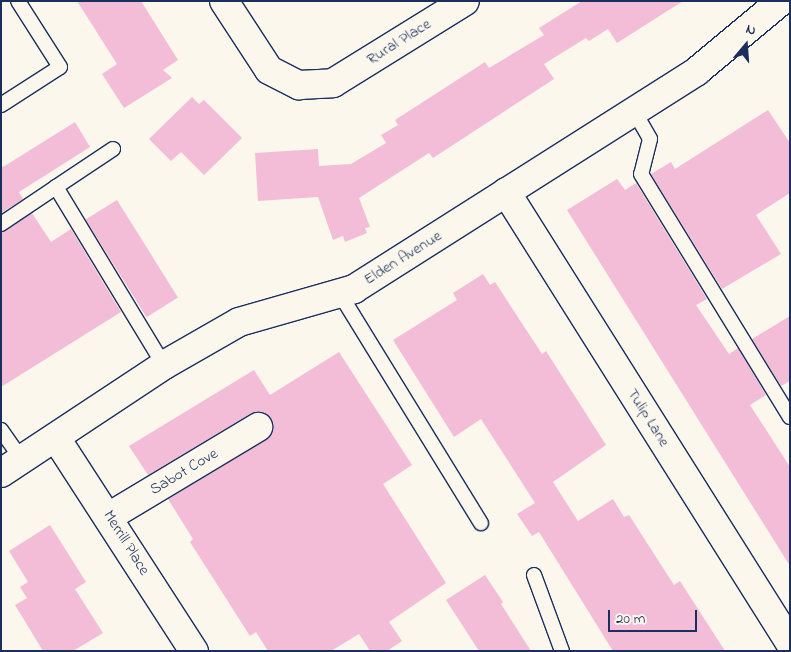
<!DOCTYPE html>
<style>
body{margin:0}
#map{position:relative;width:791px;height:652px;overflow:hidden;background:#fbf7ec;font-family:"Indie Flower",sans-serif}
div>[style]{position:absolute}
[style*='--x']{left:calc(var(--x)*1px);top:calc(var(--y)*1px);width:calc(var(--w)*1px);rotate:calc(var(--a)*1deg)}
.building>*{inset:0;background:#f3bdd7;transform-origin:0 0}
.roads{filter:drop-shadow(1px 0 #1b2f5e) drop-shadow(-1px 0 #1b2f5e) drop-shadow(0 1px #1b2f5e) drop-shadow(0 -1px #1b2f5e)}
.lane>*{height:14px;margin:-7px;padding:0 7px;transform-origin:7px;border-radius:7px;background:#fbf7ec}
.street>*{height:28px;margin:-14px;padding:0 14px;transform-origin:14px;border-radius:14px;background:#fbf7ec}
span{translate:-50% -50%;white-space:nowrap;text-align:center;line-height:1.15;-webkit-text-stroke:4.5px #fbf7ec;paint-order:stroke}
.street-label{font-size:16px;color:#1b2f5e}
.frame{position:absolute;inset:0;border:2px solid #1b2f5e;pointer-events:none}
.north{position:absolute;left:721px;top:20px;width:50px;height:50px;-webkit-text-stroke:4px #fbf7ec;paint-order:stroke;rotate:18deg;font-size:14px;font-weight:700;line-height:20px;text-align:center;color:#1b2f5e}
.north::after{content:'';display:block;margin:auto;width:18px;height:22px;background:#1b2f5e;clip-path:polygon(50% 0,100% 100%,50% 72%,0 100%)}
.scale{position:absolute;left:608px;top:610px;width:89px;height:22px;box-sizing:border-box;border:2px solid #1b2f5e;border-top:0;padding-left:6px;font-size:15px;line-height:18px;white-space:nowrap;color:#1b2f5e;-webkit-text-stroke:4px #fbf7ec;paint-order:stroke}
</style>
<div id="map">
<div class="building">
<div style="clip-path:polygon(77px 1px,141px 1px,178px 60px,163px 70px,172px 78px,124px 108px,102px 74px,117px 64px)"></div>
<div style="clip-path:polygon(582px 1px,683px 1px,617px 43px,608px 29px,589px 41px,586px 38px,544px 64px,554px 79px,433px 158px,429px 153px,359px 198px,370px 227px,365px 228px,367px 233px,345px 242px,343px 236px,333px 240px,318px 197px,258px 201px,255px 153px,318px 149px,319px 166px,351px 164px,386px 143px,381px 135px,398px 125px,395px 120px,485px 62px,489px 68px,544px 35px,539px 28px)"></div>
<div style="clip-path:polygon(192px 97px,199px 104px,204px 100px,242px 138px,204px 175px,181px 152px,171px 161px,149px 139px)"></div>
<div style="clip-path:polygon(768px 110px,790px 143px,790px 193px,756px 215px,781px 254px,722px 289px,651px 174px,671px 162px,675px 169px)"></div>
<div style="clip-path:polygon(75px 122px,90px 147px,19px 192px,23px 199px,1px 213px,1px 164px,3px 167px)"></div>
<div style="clip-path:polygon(617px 179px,625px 190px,636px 183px,707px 299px,696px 305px,729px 354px,738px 348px,766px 395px,750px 405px,790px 467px,790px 566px,567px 210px)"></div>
<div style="left:117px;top:200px;width:115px;height:37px;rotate:58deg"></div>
<div style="clip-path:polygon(32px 213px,51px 242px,71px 229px,121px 312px,1px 387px,1px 233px)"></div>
<div style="clip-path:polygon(483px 274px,490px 285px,495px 282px,542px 354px,546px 351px,606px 445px,553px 482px,578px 521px,613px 499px,624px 517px,629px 515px,674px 585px,680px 581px,725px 651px,613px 651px,539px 532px,532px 536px,517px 514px,535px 503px,481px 419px,454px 437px,393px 340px,457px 300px,453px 293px)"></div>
<div style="clip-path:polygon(790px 316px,790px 381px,781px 386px,752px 339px)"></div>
<div style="clip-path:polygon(339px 352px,412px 465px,383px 484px,446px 583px,389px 622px,402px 641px,387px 651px,370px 651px,359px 634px,331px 651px,268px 651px,256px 632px,250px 636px,190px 542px,193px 539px,168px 499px,266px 440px,274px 427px,271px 419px,258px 411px,250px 414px,148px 475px,129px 446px,254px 370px,270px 395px)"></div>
<div style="clip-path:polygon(50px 525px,86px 582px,75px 589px,103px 633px,73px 651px,43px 651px,15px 605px,27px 598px,20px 587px,28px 582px,9px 551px)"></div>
<div style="clip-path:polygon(485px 575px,503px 602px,501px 604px,531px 651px,479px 651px,446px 600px)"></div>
</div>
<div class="roads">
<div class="lane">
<div style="--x:1;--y:105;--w:70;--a:-32.8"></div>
<div style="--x:60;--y:67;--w:78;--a:-122.5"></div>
<div style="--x:634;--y:111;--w:32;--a:60"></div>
<div style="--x:650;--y:139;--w:36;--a:104"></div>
<div style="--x:641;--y:174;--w:285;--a:58.5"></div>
<div style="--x:113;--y:149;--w:69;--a:146.3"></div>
<div style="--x:56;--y:187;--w:208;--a:58.8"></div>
<div style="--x:1;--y:224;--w:66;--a:-33.9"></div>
<div style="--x:340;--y:294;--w:269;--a:58.4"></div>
<div style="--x:1;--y:430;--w:37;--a:55"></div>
<div style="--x:534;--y:575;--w:81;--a:69.8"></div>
</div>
<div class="street">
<div style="--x:224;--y:1;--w:82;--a:56.9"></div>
<div style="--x:269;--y:70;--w:34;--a:27"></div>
<div style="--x:299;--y:85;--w:34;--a:-3"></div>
<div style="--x:333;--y:83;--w:155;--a:-31.8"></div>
<div style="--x:506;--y:192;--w:533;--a:57.8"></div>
<div style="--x:56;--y:438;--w:254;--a:57.1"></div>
<div style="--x:1;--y:473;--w:196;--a:-33.5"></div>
<div style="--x:164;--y:365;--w:86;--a:-29.8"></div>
<div style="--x:239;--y:322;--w:120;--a:-16"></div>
<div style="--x:354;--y:289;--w:406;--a:-32.4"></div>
<div style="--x:697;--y:71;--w:109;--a:-39.8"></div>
<div style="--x:110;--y:516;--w:173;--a:-31"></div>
</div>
</div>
<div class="street-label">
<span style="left:399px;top:42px;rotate:-32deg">Rural Place</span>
<span style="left:403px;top:258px;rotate:-32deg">Elden Avenue</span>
<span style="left:648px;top:418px;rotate:58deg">Tulip Lane</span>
<span style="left:184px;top:472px;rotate:-31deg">Sabot Cove</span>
<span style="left:126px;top:543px;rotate:58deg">Merrill Place</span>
</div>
<div class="frame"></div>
<div class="north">N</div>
<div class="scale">20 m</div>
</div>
